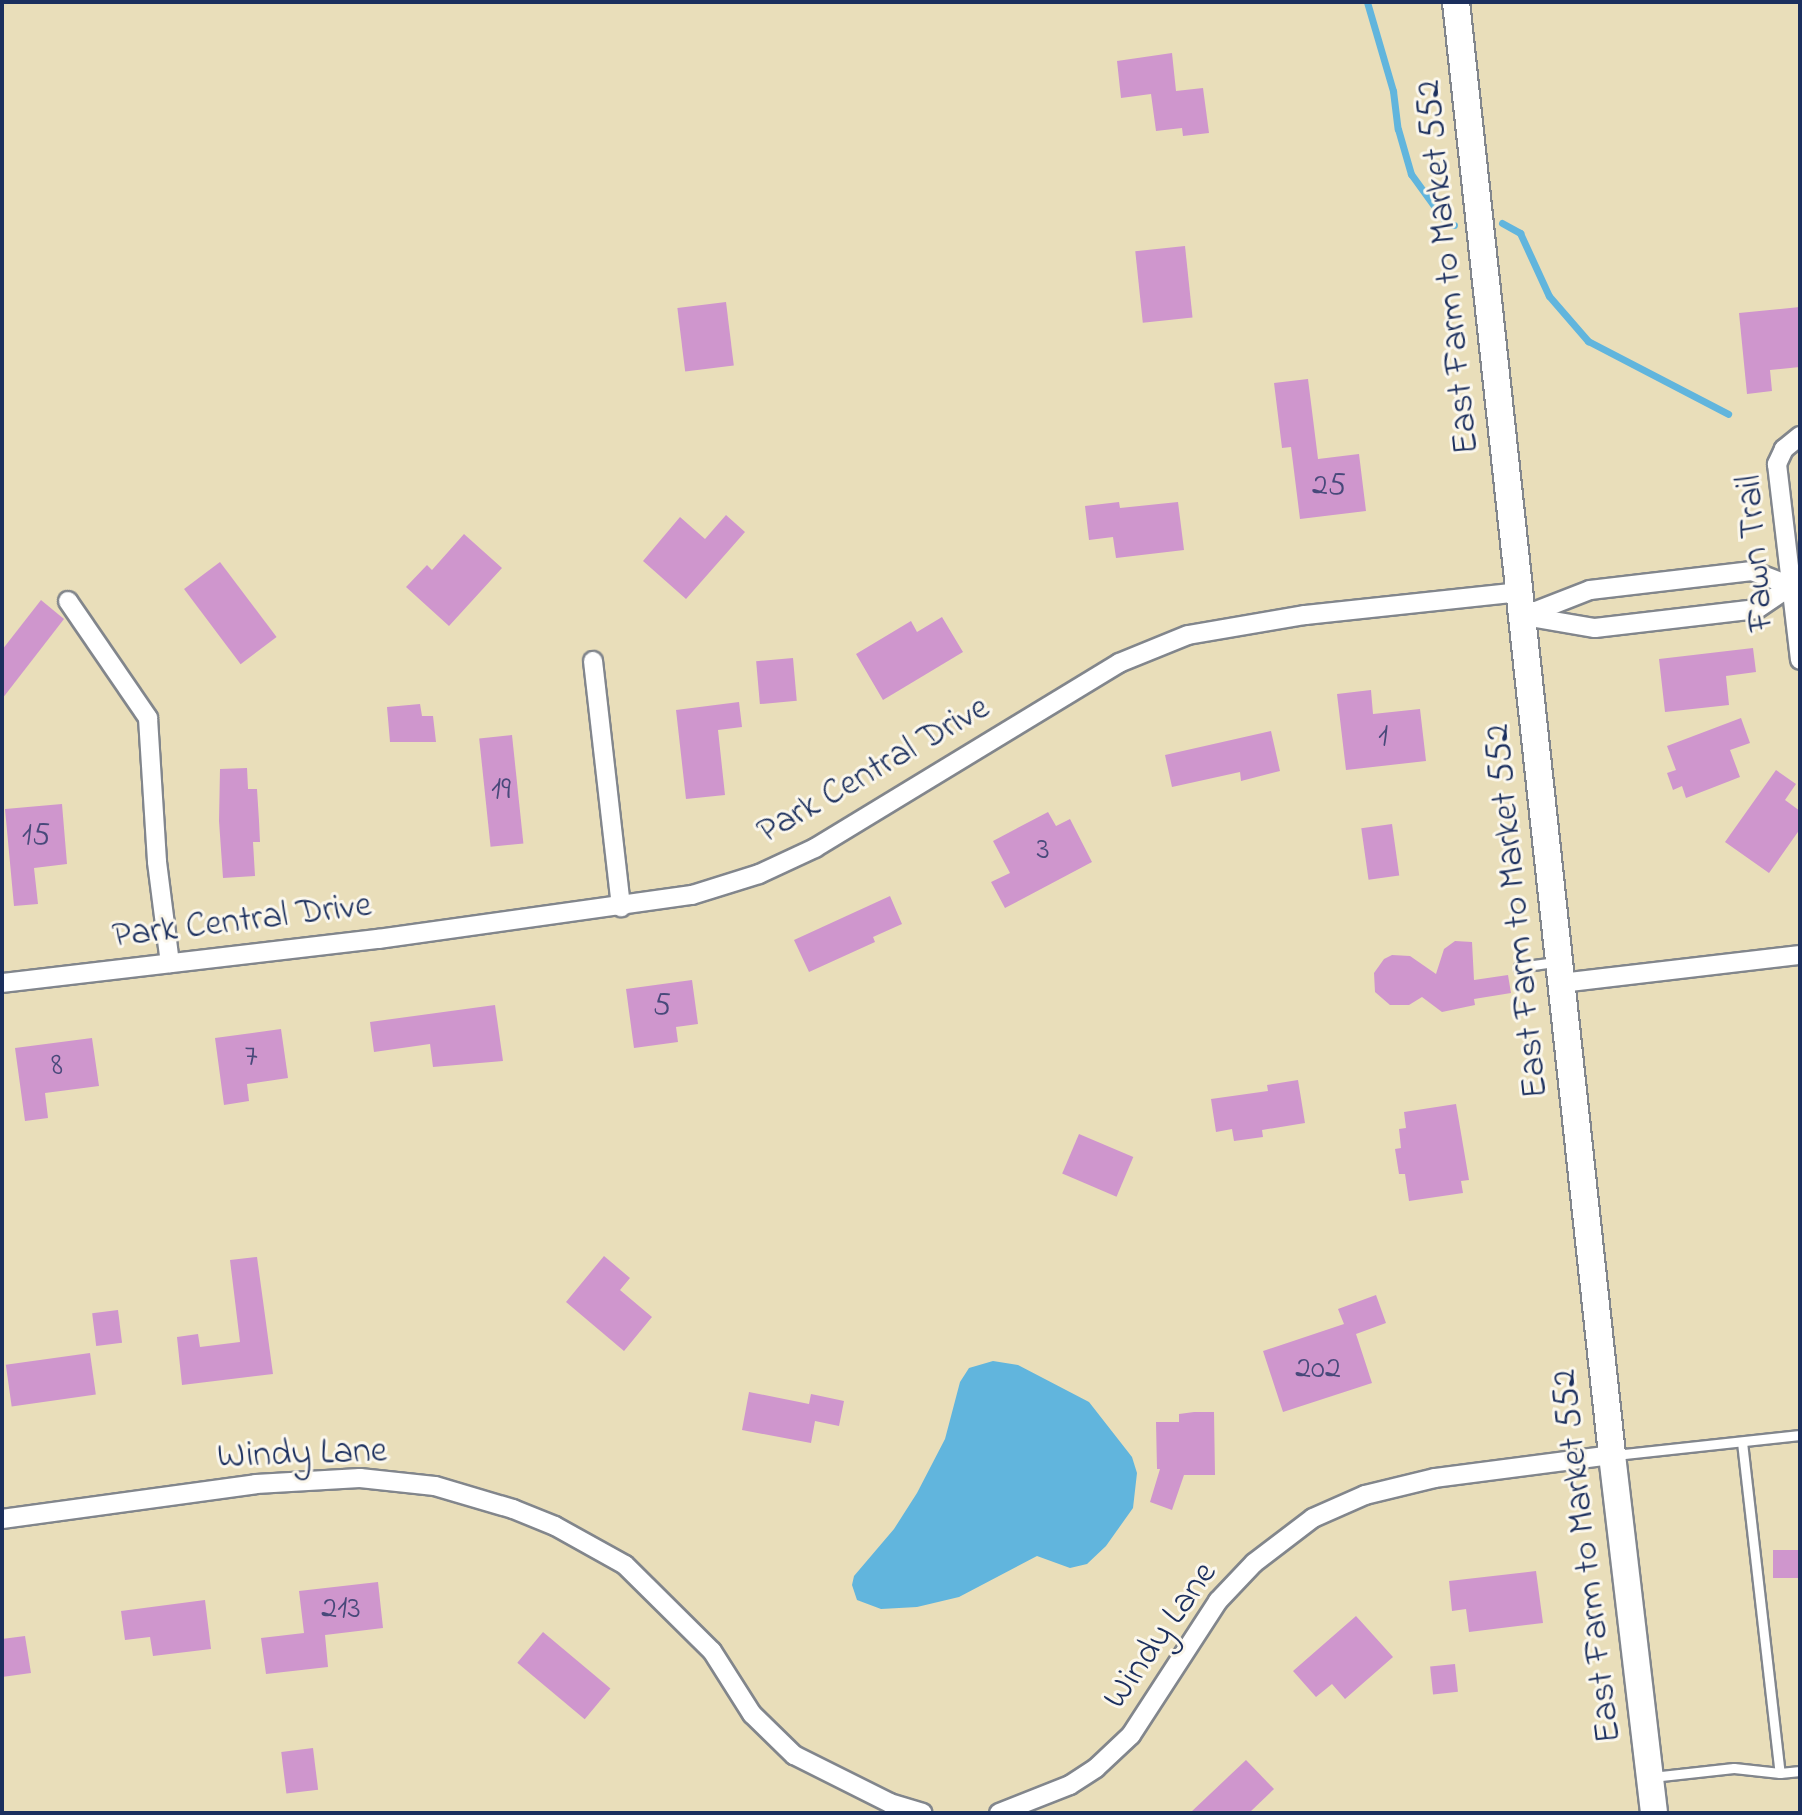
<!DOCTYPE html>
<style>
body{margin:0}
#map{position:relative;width:1802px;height:1815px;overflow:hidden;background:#e9deba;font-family:"Indie Flower",sans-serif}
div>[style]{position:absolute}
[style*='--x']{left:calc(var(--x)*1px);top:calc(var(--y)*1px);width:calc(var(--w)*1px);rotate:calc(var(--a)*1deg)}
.water>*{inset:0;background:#61b5dd}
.stream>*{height:7px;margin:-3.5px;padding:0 3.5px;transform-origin:3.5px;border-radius:3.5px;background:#61b5dd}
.building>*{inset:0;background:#cf96cd;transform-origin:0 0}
.roads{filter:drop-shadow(2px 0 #82868c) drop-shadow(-2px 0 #82868c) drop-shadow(0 2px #82868c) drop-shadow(0 -2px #82868c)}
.service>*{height:9px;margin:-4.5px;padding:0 4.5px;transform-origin:4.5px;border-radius:4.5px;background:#fff}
.minor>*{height:18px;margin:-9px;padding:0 9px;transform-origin:9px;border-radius:9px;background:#fff}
.secondary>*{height:26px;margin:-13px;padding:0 13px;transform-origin:13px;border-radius:13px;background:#fff}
span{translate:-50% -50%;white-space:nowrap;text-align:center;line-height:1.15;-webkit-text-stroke:6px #fbf7ec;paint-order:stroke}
.number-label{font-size:32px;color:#48497a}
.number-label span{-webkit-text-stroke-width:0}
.street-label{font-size:36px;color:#1b2f5e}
.frame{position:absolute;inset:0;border:4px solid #1b2f5e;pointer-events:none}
</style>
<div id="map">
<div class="water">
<div style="clip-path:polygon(993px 1361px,1018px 1365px,1089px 1402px,1132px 1457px,1137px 1473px,1133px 1508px,1106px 1546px,1087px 1564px,1070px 1568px,1037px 1556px,959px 1597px,917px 1607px,881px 1609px,857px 1600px,852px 1585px,854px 1576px,894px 1529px,917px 1493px,945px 1439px,960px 1382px,969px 1368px)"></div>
</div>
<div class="stream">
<div style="--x:1367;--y:2;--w:93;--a:73.7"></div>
<div style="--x:1393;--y:91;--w:38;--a:83"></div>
<div style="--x:1398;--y:129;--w:47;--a:73.9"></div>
<div style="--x:1411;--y:174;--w:62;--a:54.2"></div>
<div style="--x:1447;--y:224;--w:7;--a:8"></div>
<div style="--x:1502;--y:223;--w:21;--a:29"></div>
<div style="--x:1520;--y:233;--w:69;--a:65.3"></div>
<div style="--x:1549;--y:296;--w:60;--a:49.1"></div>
<div style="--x:1588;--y:341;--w:158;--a:27.5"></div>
</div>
<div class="building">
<div style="clip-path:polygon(1172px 53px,1176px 91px,1203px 88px,1209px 133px,1183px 136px,1182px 128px,1156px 131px,1151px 94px,1121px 98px,1117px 61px)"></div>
<div style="left:1185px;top:246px;width:72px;height:50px;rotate:84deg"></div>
<div style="left:726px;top:302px;width:64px;height:49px;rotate:83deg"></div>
<div style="clip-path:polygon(1800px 307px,1800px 367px,1770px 370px,1772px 391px,1747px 394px,1739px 313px)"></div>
<div style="clip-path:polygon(1308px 379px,1318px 459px,1359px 454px,1366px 511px,1300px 519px,1291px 447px,1282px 448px,1274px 383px)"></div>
<div style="clip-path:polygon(1119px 502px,1120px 508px,1178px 502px,1184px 550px,1116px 558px,1113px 537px,1089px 540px,1085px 506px)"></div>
<div style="clip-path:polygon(726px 515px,745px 532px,686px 599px,643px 561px,680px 517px,705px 539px)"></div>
<div style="clip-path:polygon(464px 534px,502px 568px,449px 626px,406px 587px,427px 565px,432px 570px)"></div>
<div style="left:220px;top:562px;width:94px;height:45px;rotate:53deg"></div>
<div style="clip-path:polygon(41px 600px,64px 619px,2px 699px,2px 650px)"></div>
<div style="clip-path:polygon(942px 617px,963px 652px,883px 700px,856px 654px,911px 621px,917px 632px)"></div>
<div style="clip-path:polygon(1753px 648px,1756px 672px,1726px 676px,1729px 705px,1665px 712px,1659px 659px)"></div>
<div style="left:793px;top:658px;width:43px;height:37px;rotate:85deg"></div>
<div style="clip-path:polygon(1371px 690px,1373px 714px,1420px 709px,1426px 761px,1346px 770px,1337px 694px)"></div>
<div style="clip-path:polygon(739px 702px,742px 727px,718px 730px,725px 795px,686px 799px,676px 710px)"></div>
<div style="clip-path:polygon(420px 704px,422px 716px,433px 716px,436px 742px,390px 742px,387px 707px)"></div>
<div style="clip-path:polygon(1741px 718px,1750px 743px,1730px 750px,1740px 777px,1686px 798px,1682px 786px,1673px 790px,1667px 773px,1676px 770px,1667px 746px)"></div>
<div style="clip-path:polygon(1271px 731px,1280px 771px,1241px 781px,1240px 772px,1172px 787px,1165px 755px)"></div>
<div style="left:512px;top:735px;width:109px;height:33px;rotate:84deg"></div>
<div style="clip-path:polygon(247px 768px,248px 789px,257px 789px,259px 821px,260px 842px,253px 842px,255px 876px,223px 878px,219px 821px,220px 769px)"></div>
<div style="clip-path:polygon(1776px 770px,1796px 784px,1785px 800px,1800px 811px,1800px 829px,1769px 873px,1725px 842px)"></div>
<div style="clip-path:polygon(62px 804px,67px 864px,34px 868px,38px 904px,14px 906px,5px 809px)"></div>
<div style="clip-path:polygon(1048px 812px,1056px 826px,1070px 819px,1092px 862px,1005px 908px,991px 882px,1010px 873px,993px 841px)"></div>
<div style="left:1392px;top:824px;width:52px;height:31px;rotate:82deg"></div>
<div style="clip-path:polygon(890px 896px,902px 924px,873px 937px,875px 942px,809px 972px,794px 940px)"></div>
<div style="clip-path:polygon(1455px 941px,1472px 942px,1474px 980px,1508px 975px,1511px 993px,1474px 999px,1475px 1005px,1442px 1012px,1422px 997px,1409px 1005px,1390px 1005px,1375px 992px,1374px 973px,1384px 959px,1392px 955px,1410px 956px,1436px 974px,1444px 949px)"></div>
<div style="clip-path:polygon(692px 980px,698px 1024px,676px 1027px,678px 1042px,634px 1048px,626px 989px)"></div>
<div style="clip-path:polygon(495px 1005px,503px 1061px,433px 1067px,430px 1044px,374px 1052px,370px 1022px)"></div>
<div style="clip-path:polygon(281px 1029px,288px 1078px,247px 1084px,249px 1101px,224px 1105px,215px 1038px)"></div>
<div style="clip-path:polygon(92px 1038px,99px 1086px,45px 1093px,48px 1118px,25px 1121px,15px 1048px)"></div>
<div style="clip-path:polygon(1298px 1080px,1305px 1123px,1262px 1130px,1263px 1137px,1234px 1141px,1232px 1129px,1216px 1132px,1211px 1099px,1268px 1091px,1267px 1085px)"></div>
<div style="clip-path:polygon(1456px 1104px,1469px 1180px,1461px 1181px,1463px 1193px,1409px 1201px,1405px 1174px,1399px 1174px,1395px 1149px,1401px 1148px,1399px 1129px,1406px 1128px,1404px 1112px)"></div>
<div style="left:1079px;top:1134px;width:59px;height:43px;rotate:23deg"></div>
<div style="clip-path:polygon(604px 1256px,630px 1278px,620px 1290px,652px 1317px,624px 1351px,566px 1302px)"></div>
<div style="clip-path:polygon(257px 1257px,273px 1374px,182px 1385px,177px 1337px,198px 1334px,200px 1347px,240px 1342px,230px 1260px)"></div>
<div style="clip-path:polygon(1376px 1295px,1386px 1323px,1356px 1334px,1372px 1383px,1283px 1412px,1263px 1351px,1344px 1324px,1338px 1309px)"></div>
<div style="left:118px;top:1310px;width:33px;height:26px;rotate:83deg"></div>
<div style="left:90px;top:1353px;width:42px;height:85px;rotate:82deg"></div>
<div style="clip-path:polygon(749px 1392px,809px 1404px,811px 1394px,844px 1401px,839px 1426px,815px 1421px,811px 1443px,742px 1430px)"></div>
<div style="clip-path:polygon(1194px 1412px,1214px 1412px,1215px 1475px,1184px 1475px,1172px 1510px,1150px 1502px,1160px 1469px,1157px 1469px,1156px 1422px,1179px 1422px,1179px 1414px)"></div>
<div style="left:1800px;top:1550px;width:28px;height:27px;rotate:90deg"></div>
<div style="clip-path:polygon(1536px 1571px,1543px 1623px,1469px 1632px,1466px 1609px,1452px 1611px,1449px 1581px)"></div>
<div style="clip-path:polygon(378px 1582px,383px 1628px,325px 1635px,328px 1667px,266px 1674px,261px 1638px,304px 1633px,299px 1591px)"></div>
<div style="clip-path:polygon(205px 1600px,211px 1649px,153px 1656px,150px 1637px,125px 1640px,121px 1611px)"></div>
<div style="clip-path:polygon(1356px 1616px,1393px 1657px,1345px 1699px,1332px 1684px,1316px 1697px,1293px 1671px)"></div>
<div style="left:543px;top:1632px;width:88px;height:40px;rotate:40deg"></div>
<div style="clip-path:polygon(25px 1636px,31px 1673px,2px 1677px,2px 1639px)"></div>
<div style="left:1455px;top:1664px;width:28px;height:25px;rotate:84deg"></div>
<div style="left:313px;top:1748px;width:42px;height:32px;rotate:83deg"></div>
<div style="clip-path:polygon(1246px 1760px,1274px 1789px,1249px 1813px,1190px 1813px)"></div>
</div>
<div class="roads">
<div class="service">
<div style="--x:1519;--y:967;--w:37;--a:-8"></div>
<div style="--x:1742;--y:1442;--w:333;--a:83.5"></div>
<div style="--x:1615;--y:1455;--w:186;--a:-6.2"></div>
<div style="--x:1652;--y:1777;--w:82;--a:-6.3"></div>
<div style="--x:1734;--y:1768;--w:46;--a:6.2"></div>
<div style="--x:1780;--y:1773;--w:20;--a:-6"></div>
</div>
<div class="minor">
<div style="--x:1800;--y:436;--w:21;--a:141"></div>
<div style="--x:1784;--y:449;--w:17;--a:115"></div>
<div style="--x:1777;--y:464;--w:197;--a:83.3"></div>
<div style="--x:68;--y:601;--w:142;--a:55.6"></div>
<div style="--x:148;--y:718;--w:144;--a:86.4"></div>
<div style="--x:157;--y:862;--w:102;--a:82.7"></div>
<div style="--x:1526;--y:615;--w:69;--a:-21.3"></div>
<div style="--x:1590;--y:590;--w:163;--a:-6.7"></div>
<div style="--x:1752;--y:571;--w:42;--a:21"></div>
<div style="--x:1524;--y:616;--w:72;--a:9.6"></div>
<div style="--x:1595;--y:628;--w:163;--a:-6.7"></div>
<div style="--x:1757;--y:609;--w:41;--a:-34.1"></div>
<div style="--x:593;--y:661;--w:248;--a:83.5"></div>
<div style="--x:2;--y:983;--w:379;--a:-6.7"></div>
<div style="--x:378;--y:939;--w:317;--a:-8"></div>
<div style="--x:692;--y:895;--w:70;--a:-17.4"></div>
<div style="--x:759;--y:874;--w:62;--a:-24.9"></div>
<div style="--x:815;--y:848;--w:356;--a:-31.3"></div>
<div style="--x:1119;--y:663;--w:74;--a:-22.1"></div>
<div style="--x:1188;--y:635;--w:119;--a:-9.7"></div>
<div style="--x:1305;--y:615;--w:217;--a:-6.1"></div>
<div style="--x:1561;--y:983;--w:241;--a:-6.7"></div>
<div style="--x:2;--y:1519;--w:256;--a:-7.8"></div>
<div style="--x:256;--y:1484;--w:104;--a:-3.3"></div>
<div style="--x:360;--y:1478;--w:75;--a:6.1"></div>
<div style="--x:435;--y:1486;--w:81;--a:16.4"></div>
<div style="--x:513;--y:1509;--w:45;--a:22"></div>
<div style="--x:555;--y:1526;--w:80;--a:29.1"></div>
<div style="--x:625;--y:1565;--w:122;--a:44.7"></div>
<div style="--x:712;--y:1651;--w:75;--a:57.6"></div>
<div style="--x:752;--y:1714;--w:59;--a:44.3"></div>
<div style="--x:794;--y:1755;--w:107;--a:26.6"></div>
<div style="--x:890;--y:1803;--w:34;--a:17"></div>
<div style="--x:999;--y:1813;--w:76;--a:-21.5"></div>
<div style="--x:1070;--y:1785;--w:31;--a:-33"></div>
<div style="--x:1096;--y:1768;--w:48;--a:-43.3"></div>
<div style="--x:1131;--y:1735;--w:160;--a:-57"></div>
<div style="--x:1218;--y:1601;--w:52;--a:-46.5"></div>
<div style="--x:1254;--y:1563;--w:74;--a:-37.3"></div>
<div style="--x:1313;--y:1518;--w:57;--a:-23.9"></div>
<div style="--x:1365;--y:1495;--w:72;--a:-13.7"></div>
<div style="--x:1435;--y:1478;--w:178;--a:-7.4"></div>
</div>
<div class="secondary">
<div style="--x:1456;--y:2;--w:1461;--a:83.87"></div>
<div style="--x:1612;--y:1455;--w:360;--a:83.3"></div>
</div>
</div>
<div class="number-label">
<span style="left:1329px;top:487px">25</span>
<span style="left:1383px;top:738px">1</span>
<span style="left:501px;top:791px">19</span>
<span style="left:36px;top:837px">15</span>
<span style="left:1043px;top:851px">3</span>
<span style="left:662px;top:1007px">5</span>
<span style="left:251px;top:1058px">7</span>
<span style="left:57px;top:1067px">8</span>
<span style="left:1318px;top:1370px">202</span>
<span style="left:341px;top:1610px">213</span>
</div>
<div class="street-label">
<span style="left:1449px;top:267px;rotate:-96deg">East Farm to Market 552</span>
<span style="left:1757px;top:553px;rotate:-95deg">Fawn Trail</span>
<span style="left:874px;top:771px;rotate:-30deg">Park Central Drive</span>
<span style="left:1518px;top:911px;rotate:-96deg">East Farm to Market 552</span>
<span style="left:242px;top:922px;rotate:-7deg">Park Central Drive</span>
<span style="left:302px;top:1455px;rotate:-2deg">Windy Lane</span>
<span style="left:1588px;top:1556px;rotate:-97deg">East Farm to Market 552</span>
<span style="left:1161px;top:1636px;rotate:-55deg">Windy Lane</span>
</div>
<div class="frame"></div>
</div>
